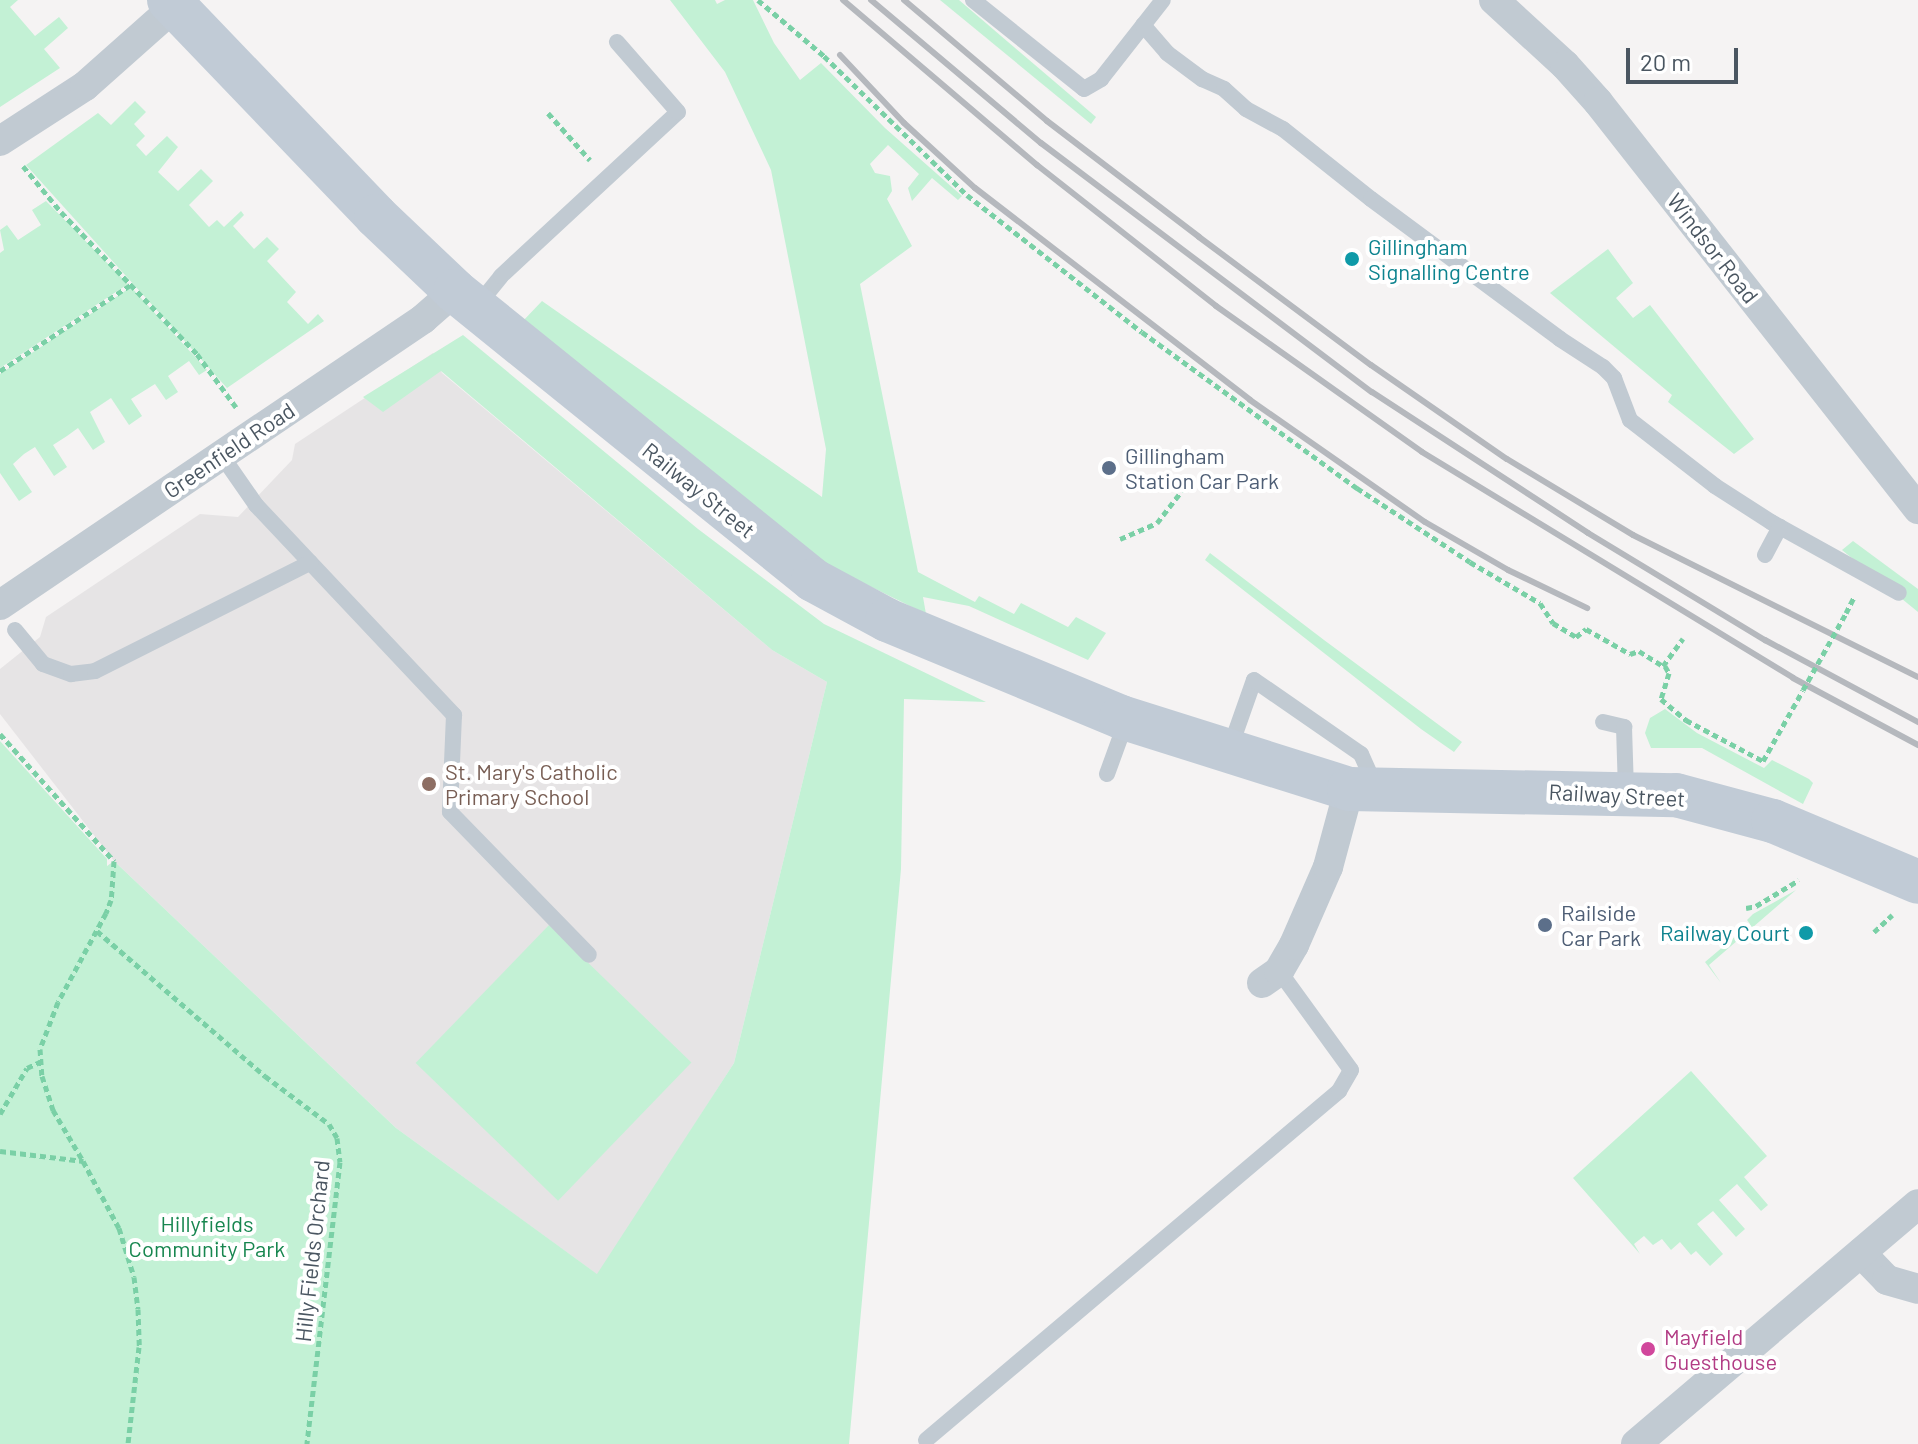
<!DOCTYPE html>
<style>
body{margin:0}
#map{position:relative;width:1918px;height:1444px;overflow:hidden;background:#f5f3f3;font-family:Barlow,sans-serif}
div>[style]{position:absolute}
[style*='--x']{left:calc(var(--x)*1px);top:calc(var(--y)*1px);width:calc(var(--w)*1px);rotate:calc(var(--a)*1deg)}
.education>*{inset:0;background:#e6e4e5}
.green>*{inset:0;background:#c3f1d5;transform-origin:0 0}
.path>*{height:5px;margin-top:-2.5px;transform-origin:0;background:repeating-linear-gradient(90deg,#7ad0a6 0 6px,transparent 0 10px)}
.lane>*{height:16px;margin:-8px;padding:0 8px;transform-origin:8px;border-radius:8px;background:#c1cad2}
.street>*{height:30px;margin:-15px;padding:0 15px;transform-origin:15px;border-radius:15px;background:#c1cad2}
.secondary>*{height:44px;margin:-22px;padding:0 22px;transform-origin:22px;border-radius:22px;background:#c1cbd6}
.rail>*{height:6px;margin:-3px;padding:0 3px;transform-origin:3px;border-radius:3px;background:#b5b8bd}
.path-bridge>*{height:5px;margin-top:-2.5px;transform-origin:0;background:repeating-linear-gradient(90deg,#7ad0a6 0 6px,transparent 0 10px)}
.dots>*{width:22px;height:22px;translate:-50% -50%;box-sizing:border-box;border:4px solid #fff;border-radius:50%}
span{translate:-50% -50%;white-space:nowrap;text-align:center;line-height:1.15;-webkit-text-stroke:8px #fff;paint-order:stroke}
.culture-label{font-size:22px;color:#0d838f}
.left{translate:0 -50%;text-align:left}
.right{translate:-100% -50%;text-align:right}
.street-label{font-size:22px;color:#4a5661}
.service-label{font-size:22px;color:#4e5e75}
.education-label{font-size:22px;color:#785e54}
.park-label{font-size:22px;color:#17864f}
.hotel-label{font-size:22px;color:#b23c85}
.scale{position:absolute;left:1626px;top:48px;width:112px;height:36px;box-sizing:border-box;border:4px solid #4a5661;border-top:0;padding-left:10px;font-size:24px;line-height:28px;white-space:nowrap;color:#4a5661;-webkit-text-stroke:6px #fff;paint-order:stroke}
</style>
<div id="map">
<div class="education">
<div style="clip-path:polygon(433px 353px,442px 373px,772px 650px,827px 682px,734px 1063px,598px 1275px,396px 1128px,114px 861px,0 714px,0 669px,40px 637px,46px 617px,200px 514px,238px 517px,292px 460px,295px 444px)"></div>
</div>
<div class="green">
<div style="clip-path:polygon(0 0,18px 0,10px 7px,35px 36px,59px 17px,68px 28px,44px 49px,60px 68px,0 107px)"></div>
<div style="clip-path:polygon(670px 0,715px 0,717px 4px,725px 0,753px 0,774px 43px,800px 80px,821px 63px,885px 128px,962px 196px,958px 200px,932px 178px,912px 201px,908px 188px,919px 174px,888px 145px,870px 164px,875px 173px,890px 176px,892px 191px,887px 199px,912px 246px,860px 284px,918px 572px,975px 602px,979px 596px,1014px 614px,1021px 603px,1068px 627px,1076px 617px,1106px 633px,1088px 660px,969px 606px,923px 597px,926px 614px,817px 560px,522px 322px,542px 301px,822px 497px,826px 449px,771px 170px,725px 72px)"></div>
<div style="clip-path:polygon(940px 0,959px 0,1096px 117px,1091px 124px)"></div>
<div style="clip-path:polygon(135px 101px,146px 112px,134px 124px,145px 136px,136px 145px,146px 156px,167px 136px,178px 147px,158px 172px,178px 191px,201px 169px,213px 181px,189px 205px,209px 227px,217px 220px,224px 227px,241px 211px,244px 215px,233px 226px,254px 249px,267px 237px,279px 249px,267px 261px,296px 292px,287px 302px,308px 324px,318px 314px,324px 321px,227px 388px,26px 165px,98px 113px,111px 125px)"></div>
<div style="clip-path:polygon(46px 201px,128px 284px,0 368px,0 253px,4px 250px,0 230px,7px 225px,18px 240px,41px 225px,32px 210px)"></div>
<div style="clip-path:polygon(1608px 249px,1633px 283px,1616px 298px,1633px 318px,1650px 305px,1754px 439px,1734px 454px,1668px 402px,1672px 395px,1550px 293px)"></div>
<div style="clip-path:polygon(131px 287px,207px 370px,199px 375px,189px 361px,168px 376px,178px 392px,166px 400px,155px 384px,131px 399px,142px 416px,129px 425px,111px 398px,90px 412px,105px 442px,93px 450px,78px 428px,67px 436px,53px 445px,67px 467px,54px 476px,35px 447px,24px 454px,13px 464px,32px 492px,19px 501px,0 473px,0 374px)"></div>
<div style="clip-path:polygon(463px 335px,698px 529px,824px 624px,986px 702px,904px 699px,901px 869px,849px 1444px,0 1444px,0 741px,107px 859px,107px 866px,114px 861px,396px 1128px,597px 1274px,734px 1063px,827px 682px,772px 650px,441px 371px,383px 412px,363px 397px)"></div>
<div style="clip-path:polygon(1853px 541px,1918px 589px,1918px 612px,1842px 550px)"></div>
<div style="clip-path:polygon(1210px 553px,1324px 640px,1462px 742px,1454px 752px,1421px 729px,1205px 560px)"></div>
<div style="clip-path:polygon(1665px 709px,1697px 733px,1764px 768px,1772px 760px,1809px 779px,1813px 783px,1803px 804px,1702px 748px,1651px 748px,1645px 733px,1650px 718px)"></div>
<div style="clip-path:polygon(1796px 890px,1709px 965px,1721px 983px,1705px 962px,1750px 924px,1747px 920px,1753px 914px)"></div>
<div style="left:549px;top:925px;width:198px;height:192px;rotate:44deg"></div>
<div style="clip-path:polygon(1691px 1071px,1767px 1156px,1744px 1177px,1768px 1205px,1761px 1211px,1737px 1184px,1719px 1200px,1745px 1229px,1736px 1237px,1713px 1211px,1697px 1224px,1723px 1254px,1710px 1266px,1696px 1251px,1691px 1255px,1680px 1242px,1671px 1250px,1662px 1239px,1653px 1245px,1644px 1236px,1634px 1244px,1640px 1254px,1573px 1178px)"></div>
</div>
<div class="path">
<div style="--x:758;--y:0;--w:87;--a:40.3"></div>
<div style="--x:824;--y:56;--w:199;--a:44.2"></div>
<div style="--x:967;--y:195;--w:222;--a:38.1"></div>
<div style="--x:1142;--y:332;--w:266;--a:36"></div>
<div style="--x:1357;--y:488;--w:135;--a:33.2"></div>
<div style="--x:1470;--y:562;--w:81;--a:30.4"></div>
<div style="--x:1540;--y:603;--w:24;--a:57"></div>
<div style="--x:1553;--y:623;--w:27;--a:31"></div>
<div style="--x:1576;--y:637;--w:13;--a:-39"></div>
<div style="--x:1586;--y:629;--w:51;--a:29.6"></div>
<div style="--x:1630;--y:654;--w:9;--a:-18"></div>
<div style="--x:1639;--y:651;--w:28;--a:32"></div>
<div style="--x:1663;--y:666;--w:34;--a:-54"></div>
<div style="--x:548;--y:113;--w:63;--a:48.2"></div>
<div style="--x:23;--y:166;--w:60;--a:50.4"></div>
<div style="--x:61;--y:212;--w:197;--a:46.2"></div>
<div style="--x:197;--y:354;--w:66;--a:53.7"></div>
<div style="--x:0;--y:371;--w:158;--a:-33.4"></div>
<div style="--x:1120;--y:539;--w:40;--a:-23.4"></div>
<div style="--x:1157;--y:523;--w:49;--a:-52.4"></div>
<div style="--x:1846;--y:613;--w:18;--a:-63"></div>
<div style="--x:1665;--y:666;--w:8;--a:60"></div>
<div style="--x:1669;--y:673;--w:27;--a:107"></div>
<div style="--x:1661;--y:699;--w:33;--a:40"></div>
<div style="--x:1686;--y:720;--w:87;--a:28"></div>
<div style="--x:1763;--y:761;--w:81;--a:-60.6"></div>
<div style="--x:0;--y:734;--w:171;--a:48.1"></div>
<div style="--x:114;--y:861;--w:39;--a:94"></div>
<div style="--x:111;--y:900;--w:14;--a:111"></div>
<div style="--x:106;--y:913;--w:101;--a:118.3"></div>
<div style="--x:58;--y:1002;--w:50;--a:111"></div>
<div style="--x:40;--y:1049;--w:27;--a:86"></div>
<div style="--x:42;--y:1076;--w:36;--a:72"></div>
<div style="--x:53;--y:1110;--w:59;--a:59.5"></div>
<div style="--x:1746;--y:908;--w:10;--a:-11"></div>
<div style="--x:1756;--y:906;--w:50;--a:-31.2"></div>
<div style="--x:97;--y:931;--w:222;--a:40.8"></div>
<div style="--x:265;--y:1076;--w:80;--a:36.9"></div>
<div style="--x:329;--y:1124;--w:16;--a:60"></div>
<div style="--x:337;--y:1138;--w:24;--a:83"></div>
<div style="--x:340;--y:1162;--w:284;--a:96.7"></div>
<div style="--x:1874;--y:932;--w:25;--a:-43"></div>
<div style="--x:0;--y:1114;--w:53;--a:-59.6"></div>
<div style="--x:27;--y:1068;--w:14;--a:-25"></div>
<div style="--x:0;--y:1151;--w:84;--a:6.9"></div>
<div style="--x:83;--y:1161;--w:76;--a:61.8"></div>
<div style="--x:119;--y:1228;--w:51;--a:73"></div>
<div style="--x:134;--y:1277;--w:32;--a:83"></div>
<div style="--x:138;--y:1309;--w:38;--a:88"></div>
<div style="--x:139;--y:1347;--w:98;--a:96.5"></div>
</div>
<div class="lane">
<div style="--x:973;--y:0;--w:142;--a:38.7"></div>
<div style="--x:1084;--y:89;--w:20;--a:-30"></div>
<div style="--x:1101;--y:79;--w:100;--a:-51.9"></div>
<div style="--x:1143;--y:25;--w:37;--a:49"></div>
<div style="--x:1167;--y:53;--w:44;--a:36.6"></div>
<div style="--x:1202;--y:79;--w:24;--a:24"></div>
<div style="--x:1224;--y:89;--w:30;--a:42"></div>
<div style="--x:1246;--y:109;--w:42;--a:28.4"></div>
<div style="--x:1283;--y:129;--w:112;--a:38.5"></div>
<div style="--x:1371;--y:199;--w:235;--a:36.5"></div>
<div style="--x:1560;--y:339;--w:51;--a:33.1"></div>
<div style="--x:1603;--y:367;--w:16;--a:45"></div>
<div style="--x:1614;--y:378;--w:45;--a:69.1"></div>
<div style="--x:1630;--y:420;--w:108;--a:37.8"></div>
<div style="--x:1715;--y:486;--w:67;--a:32.7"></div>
<div style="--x:1771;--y:522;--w:146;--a:29"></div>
<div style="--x:477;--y:306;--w:38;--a:-51"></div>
<div style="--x:501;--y:276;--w:241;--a:-42.8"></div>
<div style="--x:678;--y:112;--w:93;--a:-131.1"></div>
<div style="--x:222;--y:456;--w:60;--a:55.2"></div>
<div style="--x:256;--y:505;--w:289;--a:46.7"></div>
<div style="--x:454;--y:715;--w:97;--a:92.4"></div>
<div style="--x:450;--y:812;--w:199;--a:45.8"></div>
<div style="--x:1765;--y:555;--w:32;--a:-62"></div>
<div style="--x:15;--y:630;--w:44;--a:50.5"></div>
<div style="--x:43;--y:664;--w:30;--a:20"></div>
<div style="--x:71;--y:674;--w:24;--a:-7"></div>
<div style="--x:95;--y:671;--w:241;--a:-26.7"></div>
<div style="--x:1603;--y:722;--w:22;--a:13"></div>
<div style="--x:1624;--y:727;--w:64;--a:88.2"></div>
<div style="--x:1229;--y:751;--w:75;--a:-70.6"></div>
<div style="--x:1254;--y:680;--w:130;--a:34.7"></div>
<div style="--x:1361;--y:754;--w:35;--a:66"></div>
<div style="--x:1107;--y:774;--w:59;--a:-70"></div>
<div style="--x:926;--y:1440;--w:541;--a:-40.2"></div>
<div style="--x:1339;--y:1091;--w:24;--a:-60"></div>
<div style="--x:1351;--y:1070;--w:122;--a:-126"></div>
</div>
<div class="street">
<div style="--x:1494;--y:0;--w:96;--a:42.5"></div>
<div style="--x:1565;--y:65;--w:50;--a:48.3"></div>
<div style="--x:1598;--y:102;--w:518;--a:51.82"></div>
<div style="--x:0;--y:141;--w:101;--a:-32.9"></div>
<div style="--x:85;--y:86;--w:120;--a:-41.6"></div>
<div style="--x:0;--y:605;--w:511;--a:-34.06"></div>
<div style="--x:423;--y:319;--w:43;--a:-41.2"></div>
<div style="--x:1262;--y:983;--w:21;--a:-35"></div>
<div style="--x:1279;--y:971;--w:30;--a:-60"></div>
<div style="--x:1294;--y:945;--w:85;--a:-66.4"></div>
<div style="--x:1328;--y:867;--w:81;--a:-74.9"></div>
<div style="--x:1861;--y:1253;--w:37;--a:46"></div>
<div style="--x:1887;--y:1280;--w:32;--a:16"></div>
<div style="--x:1636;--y:1444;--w:370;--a:-40.4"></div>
</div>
<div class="secondary">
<div style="--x:169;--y:0;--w:299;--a:46.2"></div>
<div style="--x:376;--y:216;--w:109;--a:43.5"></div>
<div style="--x:455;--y:291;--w:460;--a:38.9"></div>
<div style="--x:813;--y:580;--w:84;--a:28.4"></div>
<div style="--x:887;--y:620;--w:253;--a:22.5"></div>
<div style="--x:1121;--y:717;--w:239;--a:17.5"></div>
<div style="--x:1349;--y:789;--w:327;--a:1.1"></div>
<div style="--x:1676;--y:795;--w:100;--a:15"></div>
<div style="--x:1773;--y:821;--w:157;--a:22.8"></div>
</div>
<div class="rail">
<div style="--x:843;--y:0;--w:255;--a:40.4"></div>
<div style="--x:1037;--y:165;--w:228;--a:38.2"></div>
<div style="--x:1216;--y:306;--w:252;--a:35.3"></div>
<div style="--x:1422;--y:452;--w:434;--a:31.3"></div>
<div style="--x:1793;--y:678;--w:142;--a:28.2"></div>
<div style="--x:871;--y:0;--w:222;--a:40.1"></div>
<div style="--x:1041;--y:143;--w:414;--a:37"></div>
<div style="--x:1372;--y:392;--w:258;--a:33.1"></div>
<div style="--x:1588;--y:533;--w:207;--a:31.2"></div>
<div style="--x:1765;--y:640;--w:174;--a:28.2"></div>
<div style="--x:904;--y:0;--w:187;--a:40.2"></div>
<div style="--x:1047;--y:121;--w:191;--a:37.3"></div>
<div style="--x:1199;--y:237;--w:214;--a:36.7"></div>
<div style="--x:1371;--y:365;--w:165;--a:34.7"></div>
<div style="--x:1507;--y:459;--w:147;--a:31.1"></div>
<div style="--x:1633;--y:535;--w:318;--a:26.5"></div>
<div style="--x:840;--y:55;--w:93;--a:46.7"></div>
<div style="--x:904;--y:123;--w:96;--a:42.5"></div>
<div style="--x:975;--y:188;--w:347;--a:37.6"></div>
<div style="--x:1250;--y:400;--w:213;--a:34.9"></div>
<div style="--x:1425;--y:522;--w:96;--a:30"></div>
<div style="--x:1508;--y:570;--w:88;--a:25.7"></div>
</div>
<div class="path-bridge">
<div style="--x:1803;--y:690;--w:88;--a:-60.8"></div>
</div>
<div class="dots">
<div style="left:1352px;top:259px;background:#0f9aa8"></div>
<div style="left:1109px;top:468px;background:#5c6f8a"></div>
<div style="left:429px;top:784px;background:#8d6e63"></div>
<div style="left:1545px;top:925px;background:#5c6f8a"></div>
<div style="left:1806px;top:933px;background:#0f9aa8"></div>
<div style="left:1648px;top:1349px;background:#d1479c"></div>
</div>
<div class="culture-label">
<span class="left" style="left:1368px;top:259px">Gillingham<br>Signalling Centre</span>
<span class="right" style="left:1790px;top:933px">Railway Court</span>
</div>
<div class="street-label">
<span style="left:1713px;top:248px;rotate:52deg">Windsor Road</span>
<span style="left:229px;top:450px;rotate:-34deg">Greenfield Road</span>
<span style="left:699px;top:490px;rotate:39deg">Railway Street</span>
<span style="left:1617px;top:795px;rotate:3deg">Railway Street</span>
<span style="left:312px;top:1251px;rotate:-84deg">Hilly Fields Orchard</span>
</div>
<div class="service-label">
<span class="left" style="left:1125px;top:468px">Gillingham<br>Station Car Park</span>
<span class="left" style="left:1561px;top:925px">Railside<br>Car Park</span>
</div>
<div class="education-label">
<span class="left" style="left:445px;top:784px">St. Mary's Catholic<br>Primary School</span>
</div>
<div class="park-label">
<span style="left:207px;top:1236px">Hillyfields<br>Community Park</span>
</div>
<div class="hotel-label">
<span class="left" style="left:1664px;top:1349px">Mayfield<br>Guesthouse</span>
</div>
<div class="scale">20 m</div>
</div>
